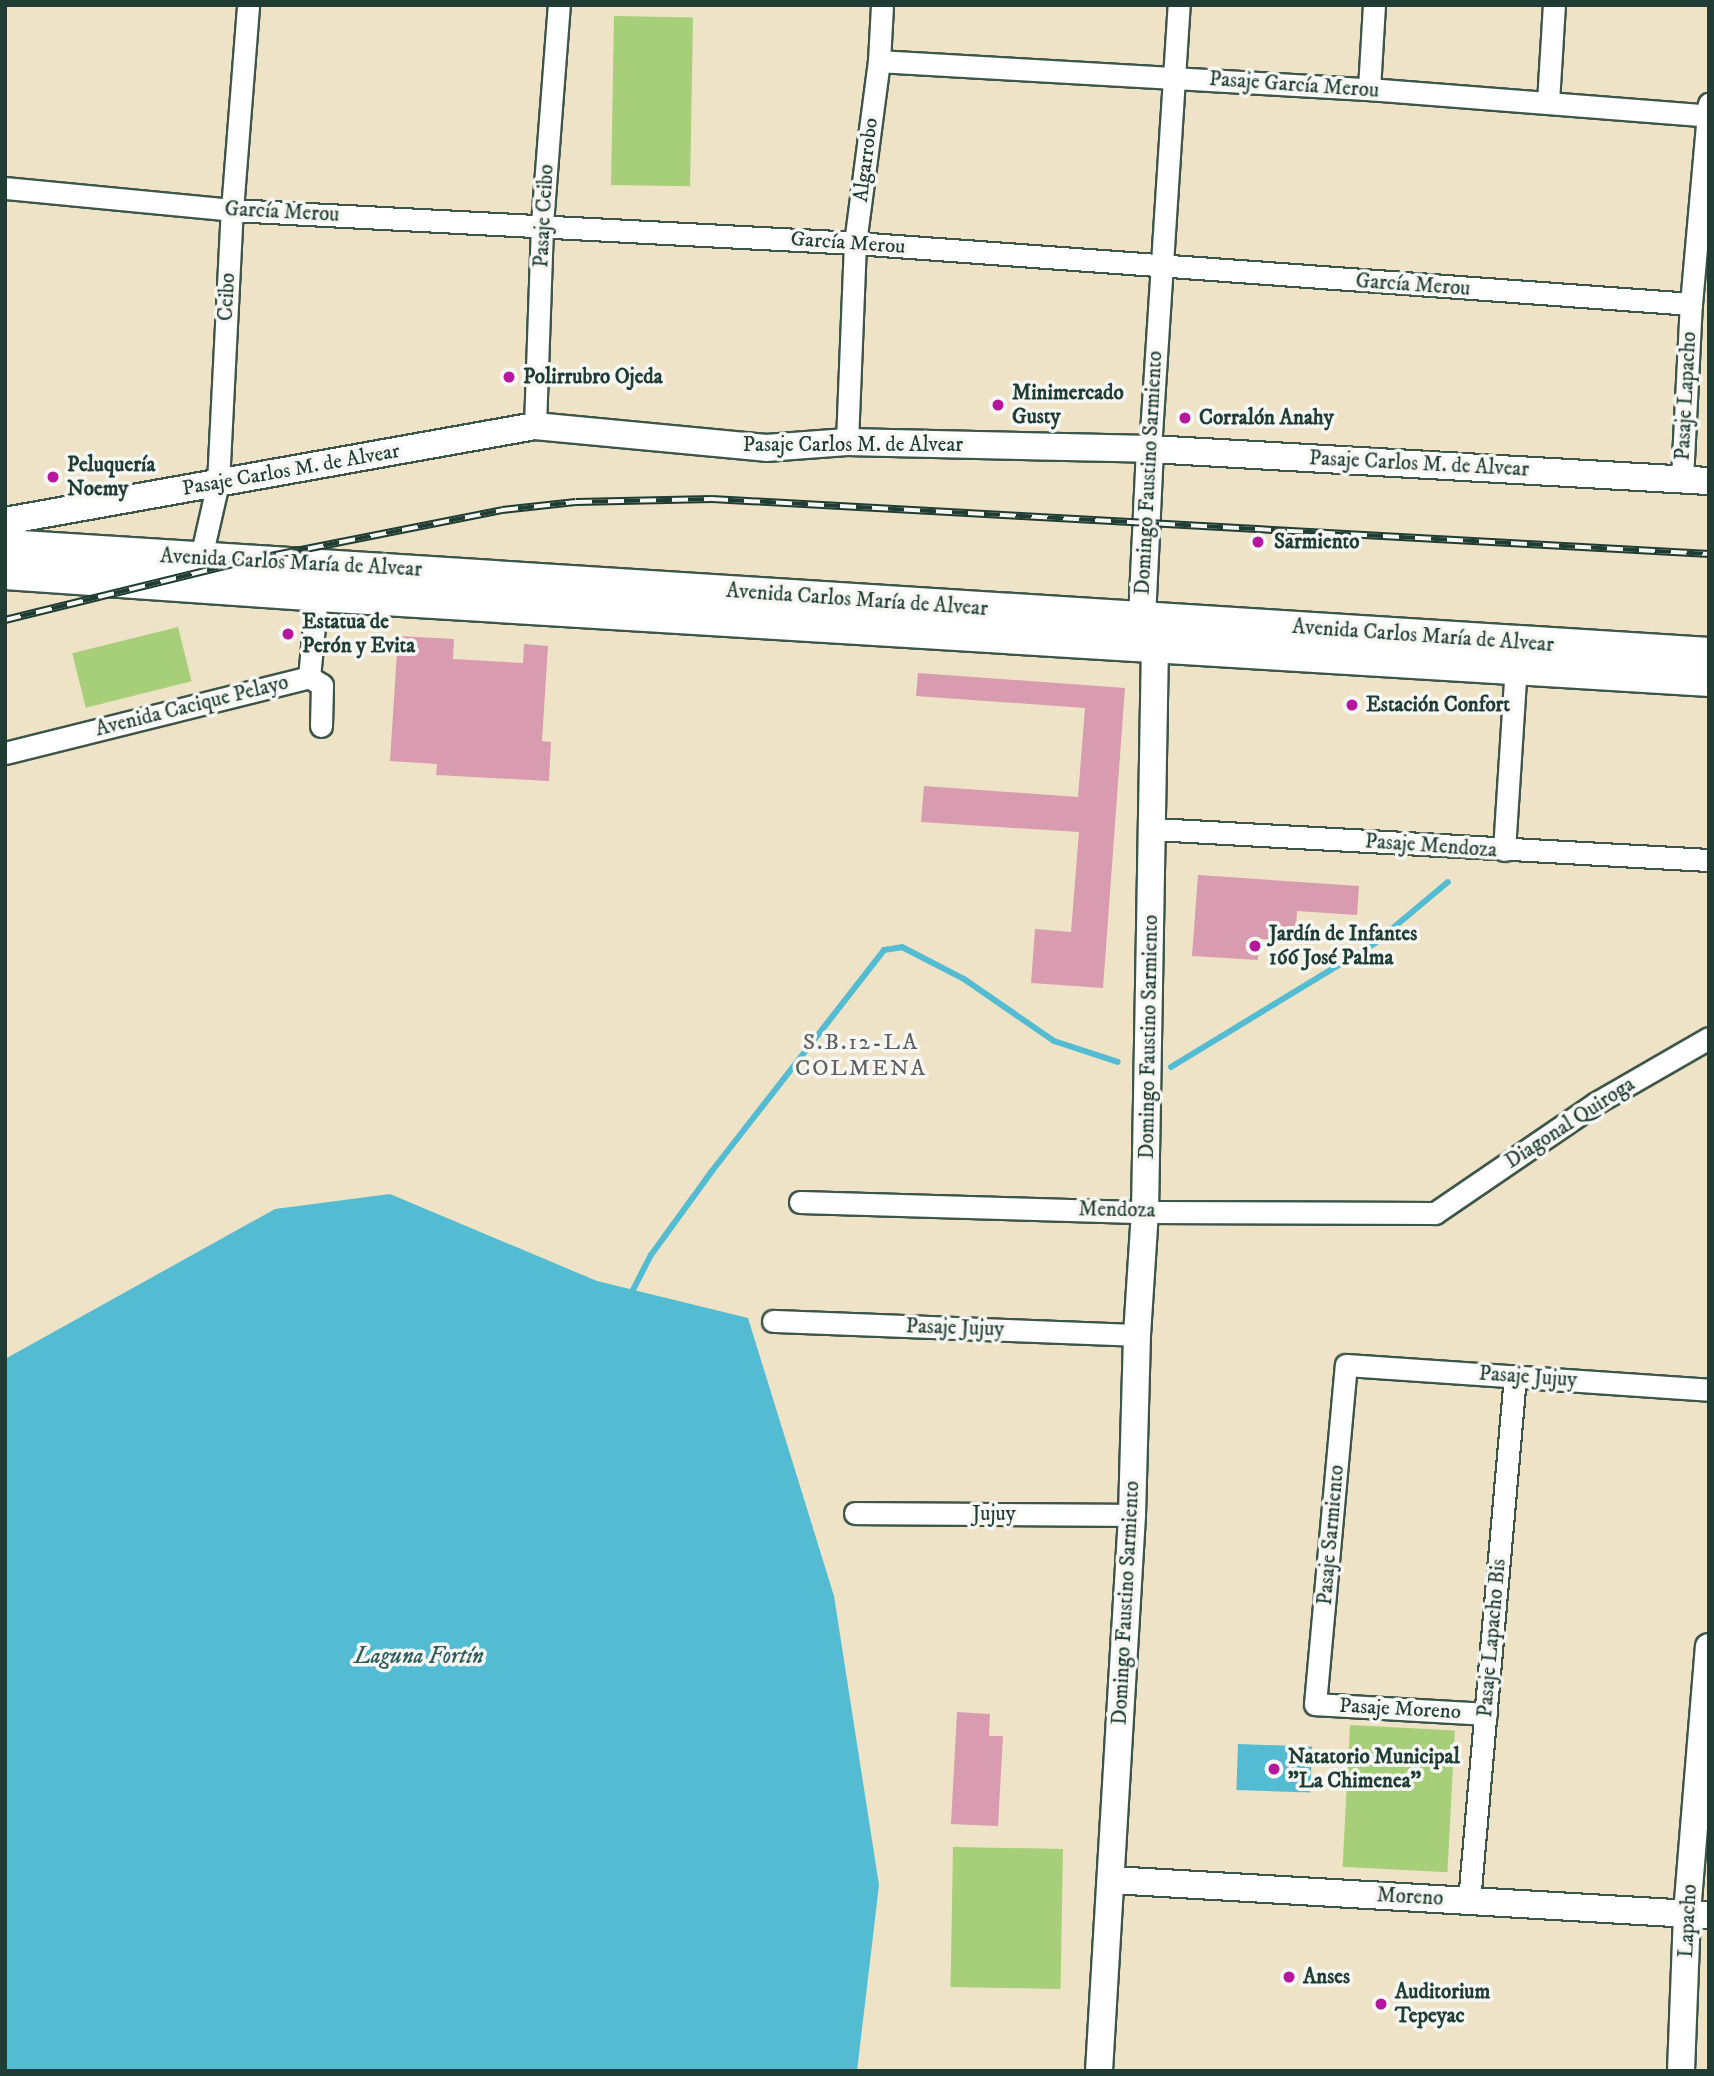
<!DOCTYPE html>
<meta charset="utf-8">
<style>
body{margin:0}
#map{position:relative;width:1714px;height:2076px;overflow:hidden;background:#eee3c6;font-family:"IM FELL DW Pica",serif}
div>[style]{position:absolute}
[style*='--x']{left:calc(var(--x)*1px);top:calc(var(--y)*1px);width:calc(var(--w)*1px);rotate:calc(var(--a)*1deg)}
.green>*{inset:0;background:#a7ce78;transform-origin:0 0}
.water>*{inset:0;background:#54bcd2;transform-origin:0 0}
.stream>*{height:6px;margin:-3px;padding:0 3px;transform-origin:3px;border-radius:3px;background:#54bcd2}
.building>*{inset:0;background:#d89baf}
.roads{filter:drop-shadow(2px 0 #3e564a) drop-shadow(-2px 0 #3e564a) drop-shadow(0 2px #3e564a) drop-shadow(0 -2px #3e564a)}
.minor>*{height:21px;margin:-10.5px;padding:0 10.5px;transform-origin:10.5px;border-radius:10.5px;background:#fff}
.tertiary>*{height:26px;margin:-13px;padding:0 13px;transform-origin:13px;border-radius:13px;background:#fff}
.primary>*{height:33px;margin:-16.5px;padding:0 16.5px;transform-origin:16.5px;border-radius:16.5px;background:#fff}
.rail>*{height:8px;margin-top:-4px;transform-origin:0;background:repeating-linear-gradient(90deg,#f6f6f2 0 16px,#1f3d34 0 32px);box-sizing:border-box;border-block:2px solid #1f3d34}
.dots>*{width:19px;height:19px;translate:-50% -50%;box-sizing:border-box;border:4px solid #f6f6f2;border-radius:50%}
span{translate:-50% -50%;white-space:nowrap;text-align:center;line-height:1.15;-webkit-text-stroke:7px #f6f6f2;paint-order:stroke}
.street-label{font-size:21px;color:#1f3d34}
.poi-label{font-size:21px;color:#1f3d34;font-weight:700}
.left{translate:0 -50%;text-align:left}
.neighbourhood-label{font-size:23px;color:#605e5f;letter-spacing:2px}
.water-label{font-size:23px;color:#2c5d5c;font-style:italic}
.frame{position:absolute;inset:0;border:7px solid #1f3d34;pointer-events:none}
</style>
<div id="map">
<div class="green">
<div style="left:614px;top:16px;width:79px;height:169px;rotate:1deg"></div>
<div style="left:178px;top:627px;width:56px;height:109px;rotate:76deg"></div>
<div style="left:1350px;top:1725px;width:105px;height:142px;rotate:3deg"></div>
<div style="left:953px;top:1847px;width:110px;height:140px;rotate:1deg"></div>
</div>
<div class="water">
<div style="clip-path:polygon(390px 1194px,597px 1281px,748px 1318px,834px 1596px,879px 1885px,857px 2071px,5px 2071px,5px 1359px,275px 1209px)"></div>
<div style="left:1238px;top:1744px;width:74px;height:46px;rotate:2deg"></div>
</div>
<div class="stream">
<div style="--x:1171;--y:1067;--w:239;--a:-31.3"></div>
<div style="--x:1375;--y:943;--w:95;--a:-39.9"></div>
<div style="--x:633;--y:1290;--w:39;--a:-63"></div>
<div style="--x:651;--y:1255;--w:104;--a:-54"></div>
<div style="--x:712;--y:1171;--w:280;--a:-52.1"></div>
<div style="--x:884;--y:950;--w:18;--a:-9"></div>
<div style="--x:902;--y:947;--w:70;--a:27.3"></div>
<div style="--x:964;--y:979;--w:109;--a:34.6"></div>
<div style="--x:1054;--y:1041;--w:67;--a:18.2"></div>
</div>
<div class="building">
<div style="clip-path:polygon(398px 636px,454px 639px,453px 659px,523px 663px,524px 644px,548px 646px,542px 741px,551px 742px,549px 781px,436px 775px,437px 764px,390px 761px)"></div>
<div style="clip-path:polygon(918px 673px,1125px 688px,1103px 988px,1031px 983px,1035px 929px,1071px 932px,1079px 832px,921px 822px,924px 786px,1078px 797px,1085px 708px,916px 696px)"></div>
<div style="clip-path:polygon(1198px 875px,1359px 886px,1357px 915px,1297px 911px,1295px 941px,1259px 939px,1258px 960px,1192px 956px)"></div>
<div style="clip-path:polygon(957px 1712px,990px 1714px,989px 1736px,1003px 1736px,998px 1826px,951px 1824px)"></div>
</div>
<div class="roads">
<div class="minor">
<div style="--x:879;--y:61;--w:491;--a:3.3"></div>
<div style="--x:1369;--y:89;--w:341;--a:4.5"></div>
<div style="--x:1369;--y:89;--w:84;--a:-86.6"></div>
<div style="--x:1548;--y:102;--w:97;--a:-86.5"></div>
<div style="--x:5;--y:188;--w:228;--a:5.5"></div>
<div style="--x:232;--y:210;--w:624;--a:3.03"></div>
<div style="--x:855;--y:243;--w:838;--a:4.17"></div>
<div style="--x:535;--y:426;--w:202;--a:-88"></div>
<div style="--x:542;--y:224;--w:220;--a:-85.6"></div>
<div style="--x:847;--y:442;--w:199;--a:-87.7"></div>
<div style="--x:855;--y:243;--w:184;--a:-82.5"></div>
<div style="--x:879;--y:61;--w:56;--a:-86.9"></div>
<div style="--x:1150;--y:449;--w:445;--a:-86.3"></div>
<div style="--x:1682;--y:479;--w:175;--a:-87.1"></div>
<div style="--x:1691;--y:304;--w:201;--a:-84.9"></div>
<div style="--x:205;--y:570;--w:14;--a:-107"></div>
<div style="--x:201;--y:557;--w:76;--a:-77.1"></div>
<div style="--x:218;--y:483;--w:273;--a:-87.1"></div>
<div style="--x:232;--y:210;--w:206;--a:-85.5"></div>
<div style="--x:309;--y:677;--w:92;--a:-84.4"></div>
<div style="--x:309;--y:677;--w:15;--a:32"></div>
<div style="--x:322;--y:685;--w:41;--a:91.4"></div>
<div style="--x:5;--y:753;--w:313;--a:-14"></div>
<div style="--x:1154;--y:829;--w:556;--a:3.2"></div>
<div style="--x:1504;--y:850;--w:184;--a:-86.3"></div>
<div style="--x:800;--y:1202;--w:345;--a:1.7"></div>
<div style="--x:1145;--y:1212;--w:290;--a:0.2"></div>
<div style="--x:1435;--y:1213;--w:195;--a:-34.3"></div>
<div style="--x:1596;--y:1103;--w:130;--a:-29.9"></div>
<div style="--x:773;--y:1321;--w:364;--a:2.2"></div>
<div style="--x:855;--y:1513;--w:277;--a:0.4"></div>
<div style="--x:1486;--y:1714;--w:171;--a:-176.7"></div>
<div style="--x:1315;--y:1704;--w:340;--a:-84.8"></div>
<div style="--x:1346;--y:1365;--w:364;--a:3.9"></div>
<div style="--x:1469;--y:1901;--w:527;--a:-84.99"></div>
</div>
<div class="tertiary">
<div style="--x:5;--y:521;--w:538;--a:-10.16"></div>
<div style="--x:535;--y:426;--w:232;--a:5.4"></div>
<div style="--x:766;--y:448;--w:81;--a:-4.2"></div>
<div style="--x:847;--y:442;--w:303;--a:1.3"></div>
<div style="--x:1150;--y:449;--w:560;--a:3.28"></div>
<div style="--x:1112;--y:1880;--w:598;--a:3.36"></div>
<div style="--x:1099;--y:2071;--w:557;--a:-86.6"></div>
<div style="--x:1132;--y:1515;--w:180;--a:-88.4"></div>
<div style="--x:1137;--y:1335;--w:123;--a:-86.3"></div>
<div style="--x:1145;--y:1212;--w:568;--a:-88.99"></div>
<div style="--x:1155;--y:644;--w:28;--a:-117"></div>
<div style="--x:1142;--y:619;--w:170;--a:-87.3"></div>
<div style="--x:1681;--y:2071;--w:158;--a:-87.8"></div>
<div style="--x:1687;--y:1913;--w:267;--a:-85.3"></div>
</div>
<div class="primary">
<div style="--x:5;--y:546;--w:1707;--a:3.63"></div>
<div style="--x:5;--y:572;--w:314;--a:4"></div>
<div style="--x:318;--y:594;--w:1394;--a:3.5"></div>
</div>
</div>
<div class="rail">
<div style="--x:5;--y:620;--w:247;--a:-13.8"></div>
<div style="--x:245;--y:561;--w:262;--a:-11.2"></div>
<div style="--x:502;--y:510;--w:74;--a:-6.2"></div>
<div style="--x:576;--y:502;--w:136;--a:-1.3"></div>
<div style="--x:712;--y:499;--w:999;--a:3.16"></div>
</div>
<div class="dots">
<div style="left:509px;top:377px;background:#b5179e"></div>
<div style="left:998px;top:405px;background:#b5179e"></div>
<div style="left:1185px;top:418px;background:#b5179e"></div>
<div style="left:53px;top:477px;background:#b5179e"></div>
<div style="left:1258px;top:542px;background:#b5179e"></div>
<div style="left:288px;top:634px;background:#b5179e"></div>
<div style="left:1352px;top:705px;background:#b5179e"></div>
<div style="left:1255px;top:946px;background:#b5179e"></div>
<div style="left:1274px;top:1769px;background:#b5179e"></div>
<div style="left:1289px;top:1977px;background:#b5179e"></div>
<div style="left:1381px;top:2004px;background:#b5179e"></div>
</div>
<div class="street-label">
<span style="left:1294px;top:85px;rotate:4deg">Pasaje García Merou</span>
<span style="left:866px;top:160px;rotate:-83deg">Algarrobo</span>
<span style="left:282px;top:212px;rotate:3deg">García Merou</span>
<span style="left:544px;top:216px;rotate:-87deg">Pasaje Ceibo</span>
<span style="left:848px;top:243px;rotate:4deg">García Merou</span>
<span style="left:1413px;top:285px;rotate:4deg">García Merou</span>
<span style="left:227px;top:297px;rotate:-87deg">Ceibo</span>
<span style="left:1686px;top:396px;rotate:-87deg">Pasaje Lapacho</span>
<span style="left:853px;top:445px">Pasaje Carlos M. de Alvear</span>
<span style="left:1419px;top:464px;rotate:3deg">Pasaje Carlos M. de Alvear</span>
<span style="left:291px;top:470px;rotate:-10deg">Pasaje Carlos M. de Alvear</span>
<span style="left:1149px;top:473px;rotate:-87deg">Domingo Faustino Sarmiento</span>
<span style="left:291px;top:563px;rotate:3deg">Avenida Carlos María de Alvear</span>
<span style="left:857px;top:600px;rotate:4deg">Avenida Carlos María de Alvear</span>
<span style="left:1423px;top:636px;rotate:4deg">Avenida Carlos María de Alvear</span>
<span style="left:192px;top:706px;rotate:-14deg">Avenida Cacique Pelayo</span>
<span style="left:1431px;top:846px;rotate:4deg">Pasaje Mendoza</span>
<span style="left:1149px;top:1037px;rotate:-89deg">Domingo Faustino Sarmiento</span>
<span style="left:1570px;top:1123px;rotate:-33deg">Diagonal Quiroga</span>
<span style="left:1117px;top:1210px;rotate:1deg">Mendoza</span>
<span style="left:955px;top:1328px;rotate:2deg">Pasaje Jujuy</span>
<span style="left:1528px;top:1377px;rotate:4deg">Pasaje Jujuy</span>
<span style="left:994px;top:1514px">Jujuy</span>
<span style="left:1331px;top:1535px;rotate:-85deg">Pasaje Sarmiento</span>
<span style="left:1126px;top:1603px;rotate:-87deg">Domingo Faustino Sarmiento</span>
<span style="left:1492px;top:1638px;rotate:-85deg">Pasaje Lapacho Bis</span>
<span style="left:1400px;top:1709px;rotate:3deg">Pasaje Moreno</span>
<span style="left:1410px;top:1897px;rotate:3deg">Moreno</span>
<span style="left:1688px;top:1921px;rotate:-87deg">Lapacho</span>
</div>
<div class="poi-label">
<span class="left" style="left:523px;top:377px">Polirrubro Ojeda</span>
<span class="left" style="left:1012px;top:405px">Minimercado<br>Gusty</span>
<span class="left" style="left:1199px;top:418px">Corralón Anahy</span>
<span class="left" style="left:67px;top:477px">Peluquería<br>Noemy</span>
<span class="left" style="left:1274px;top:542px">Sarmiento</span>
<span class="left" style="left:302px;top:634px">Estatua de<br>Perón y Evita</span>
<span class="left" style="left:1366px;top:705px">Estación Confort</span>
<span class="left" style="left:1269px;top:946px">Jardín de Infantes<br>166 José Palma</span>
<span class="left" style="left:1288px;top:1769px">Natatorio Municipal<br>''La Chimenea''</span>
<span class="left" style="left:1303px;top:1977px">Anses</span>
<span class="left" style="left:1395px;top:2004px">Auditorium<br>Tepeyac</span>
</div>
<div class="neighbourhood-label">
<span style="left:861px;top:1056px">S.B.12-LA<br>COLMENA</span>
</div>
<div class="water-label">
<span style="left:419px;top:1657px">Laguna Fortín</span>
</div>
<div class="frame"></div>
</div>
